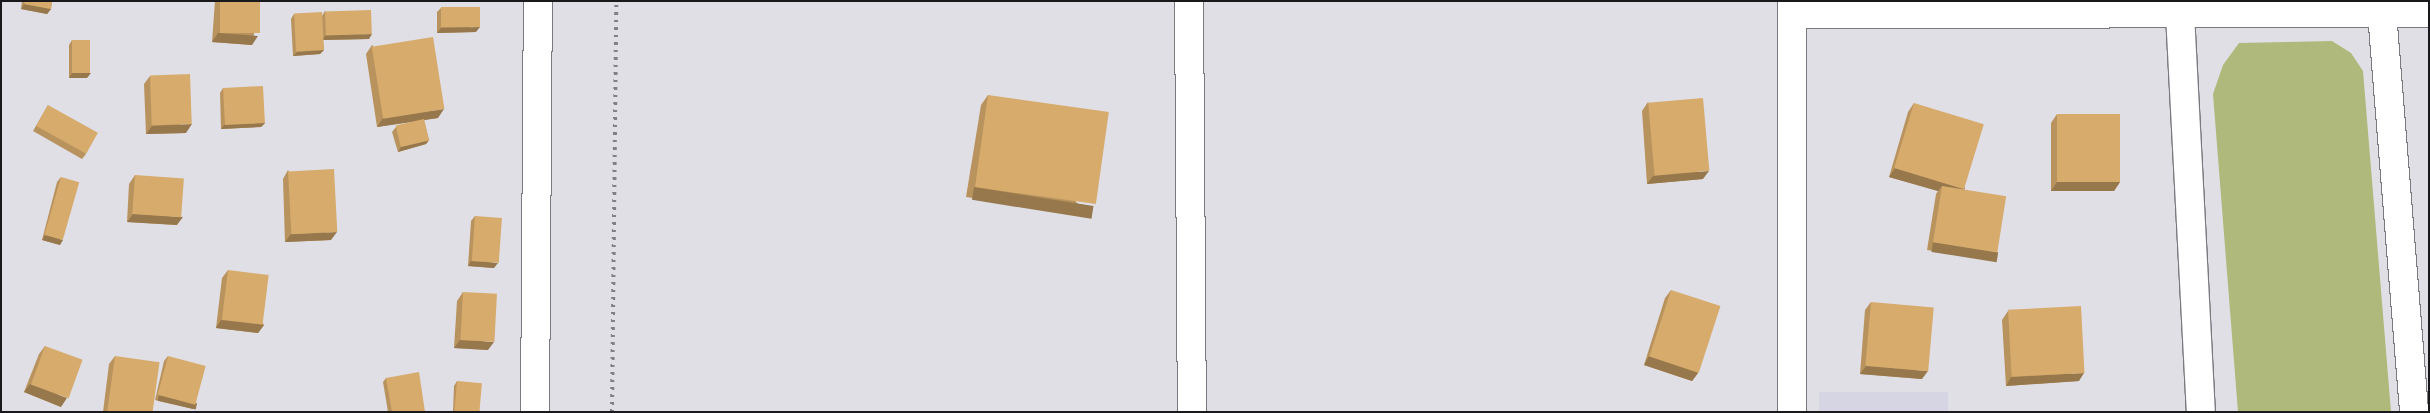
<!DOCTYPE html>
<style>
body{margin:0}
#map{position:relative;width:2430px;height:413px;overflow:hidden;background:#e0dfe6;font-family:Arial,sans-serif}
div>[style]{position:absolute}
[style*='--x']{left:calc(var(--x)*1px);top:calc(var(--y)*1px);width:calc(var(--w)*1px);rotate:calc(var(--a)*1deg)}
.built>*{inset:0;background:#d6d5e4;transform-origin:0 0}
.green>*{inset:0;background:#aeb97b}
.roads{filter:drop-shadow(1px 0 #7a7980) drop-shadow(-1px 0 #7a7980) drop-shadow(0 1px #7a7980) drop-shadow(0 -1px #7a7980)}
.minor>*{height:28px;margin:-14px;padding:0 14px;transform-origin:14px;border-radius:14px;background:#fff}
.rail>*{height:4px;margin-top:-2px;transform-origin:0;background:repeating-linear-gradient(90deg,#818085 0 2.5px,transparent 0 7.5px)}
.wall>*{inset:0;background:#b9935d}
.shaded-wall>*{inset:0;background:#96784c;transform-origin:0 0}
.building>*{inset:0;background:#d7ab6c;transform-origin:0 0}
span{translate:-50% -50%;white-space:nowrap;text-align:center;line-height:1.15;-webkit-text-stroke:5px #e0dfe6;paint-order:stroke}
.frame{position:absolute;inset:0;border:2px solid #19181b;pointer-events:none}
</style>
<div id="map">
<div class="built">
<div style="left:1819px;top:392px;width:129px;height:20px"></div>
</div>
<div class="green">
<div style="clip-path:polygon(2332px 41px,2351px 53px,2363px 71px,2391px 412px,2238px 412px,2213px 94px,2223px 65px,2239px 43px)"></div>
</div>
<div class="roads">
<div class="minor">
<div style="--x:1189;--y:1;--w:411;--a:89.6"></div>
<div style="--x:1792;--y:1;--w:411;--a:90"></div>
<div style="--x:2382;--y:13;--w:400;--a:85.4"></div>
<div style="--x:1792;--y:14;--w:637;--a:-0.09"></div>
<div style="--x:2180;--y:14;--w:399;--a:87"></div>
<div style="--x:535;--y:412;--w:411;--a:-89.6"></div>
</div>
</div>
<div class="rail">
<div style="--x:612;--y:412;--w:411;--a:-89.4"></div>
</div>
<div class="wall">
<div style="clip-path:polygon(22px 1px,52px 1px,51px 9px,47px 14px,21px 9px)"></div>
<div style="clip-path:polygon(215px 1px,260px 1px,252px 45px,212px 42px)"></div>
<div style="clip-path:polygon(441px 8px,476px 32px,437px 33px,437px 12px)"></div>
<div style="clip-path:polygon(325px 11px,369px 39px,323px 40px,324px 50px,320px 54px,293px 56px,291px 19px,294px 14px,322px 16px)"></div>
<div style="clip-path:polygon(72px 40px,87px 78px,69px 78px,69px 45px)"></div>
<div style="clip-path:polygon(372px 45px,438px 118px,424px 120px,429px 140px,426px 144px,398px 152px,392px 132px,396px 127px,417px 121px,377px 127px,366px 54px)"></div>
<div style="clip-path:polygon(150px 76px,186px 133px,146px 134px,144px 84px)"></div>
<div style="clip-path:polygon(223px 88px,265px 123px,261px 127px,221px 129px,220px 93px)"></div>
<div style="clip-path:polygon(988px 95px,1087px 215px,966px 197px,981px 105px)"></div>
<div style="clip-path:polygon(1648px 102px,1703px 179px,1647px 184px,1642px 111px)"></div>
<div style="clip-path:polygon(1914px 103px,1965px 188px,1964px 189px,1992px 260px,1927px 250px,1936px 194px,1938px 191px,1889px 177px,1908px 112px)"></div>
<div style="clip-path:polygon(48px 105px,86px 154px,82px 159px,33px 131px)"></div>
<div style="clip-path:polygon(2057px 114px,2120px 182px,2114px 191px,2051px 191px,2051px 123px)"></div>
<div style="clip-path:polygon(288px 170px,331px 240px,285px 242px,283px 179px)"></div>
<div style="clip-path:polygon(135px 175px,177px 225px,127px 222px,129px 184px)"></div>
<div style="clip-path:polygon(61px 177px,60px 245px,42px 240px,57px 182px)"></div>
<div style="clip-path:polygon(475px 216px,494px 268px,468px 266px,471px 221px)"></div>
<div style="clip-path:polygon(228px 270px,264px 325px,258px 333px,216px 328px,222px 278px)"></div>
<div style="clip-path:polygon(1671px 290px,1698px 373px,1692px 381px,1644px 365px,1665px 298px)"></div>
<div style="clip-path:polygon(463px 292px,488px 350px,454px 348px,457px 301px)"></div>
<div style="clip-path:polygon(1871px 302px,1922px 379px,1860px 374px,1865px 310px)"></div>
<div style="clip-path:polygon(2008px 311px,2079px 381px,2006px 386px,2002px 320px)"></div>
<div style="clip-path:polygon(45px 346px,61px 407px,24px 392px,39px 354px)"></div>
<div style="clip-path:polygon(115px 356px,152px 412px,103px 412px,109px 364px)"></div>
<div style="clip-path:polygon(168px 356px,197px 404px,193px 409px,155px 400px,164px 361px)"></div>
<div style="clip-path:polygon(386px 378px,425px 412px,388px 412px,383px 382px)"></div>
<div style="clip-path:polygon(457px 381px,481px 412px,453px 412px,454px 386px)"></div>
</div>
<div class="shaded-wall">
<div style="clip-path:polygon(24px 4px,51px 9px,47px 14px,21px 9px)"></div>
<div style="clip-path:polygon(480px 27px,476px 32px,437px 33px,441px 28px)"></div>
<div style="clip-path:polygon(218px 33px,258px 36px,252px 45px,212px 42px)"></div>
<div style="clip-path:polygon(372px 34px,369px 39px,322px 40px,326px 35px)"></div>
<div style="clip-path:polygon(324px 50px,320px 54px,293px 56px,297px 52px)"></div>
<div style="clip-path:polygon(72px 73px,91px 73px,87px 78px,69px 78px)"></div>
<div style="clip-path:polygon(444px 109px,438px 118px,377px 127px,383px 118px)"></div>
<div style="clip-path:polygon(265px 123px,261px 127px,221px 129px,225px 124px)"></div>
<div style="clip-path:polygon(192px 124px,186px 133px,146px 134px,152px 126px)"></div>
<div style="clip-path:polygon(429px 140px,426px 144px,398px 152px,401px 147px)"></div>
<div style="clip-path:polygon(1895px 168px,1965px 188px,1959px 197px,1942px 186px,1938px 191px,1889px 177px)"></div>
<div style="clip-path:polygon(1709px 171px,1703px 179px,1647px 184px,1653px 176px)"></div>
<div style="clip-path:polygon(2057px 182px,2120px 182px,2114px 191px,2051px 191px)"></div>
<div style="left:974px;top:187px;width:121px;height:13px;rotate:9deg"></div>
<div style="clip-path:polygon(133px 214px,183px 217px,177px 225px,127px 222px)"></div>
<div style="clip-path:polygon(337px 232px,331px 240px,285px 242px,291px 234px)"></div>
<div style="clip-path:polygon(45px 235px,63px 240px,60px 245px,42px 240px)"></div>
<div style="left:1933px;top:242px;width:66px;height:10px;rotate:9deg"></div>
<div style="clip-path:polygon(471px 261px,498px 263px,494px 268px,468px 266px)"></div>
<div style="clip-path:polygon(221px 320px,264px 325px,258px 333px,216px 328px)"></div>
<div style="clip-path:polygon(460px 340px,494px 342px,488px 350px,454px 348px)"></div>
<div style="clip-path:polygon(1649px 356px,1698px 373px,1692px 381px,1644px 365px)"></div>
<div style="clip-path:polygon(1866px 366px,1928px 371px,1922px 379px,1860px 374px)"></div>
<div style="clip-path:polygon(2084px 373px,2079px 381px,2006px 386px,2011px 377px)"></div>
<div style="clip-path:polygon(30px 384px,67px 398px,61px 407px,24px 392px)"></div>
<div style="left:159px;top:395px;width:39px;height:6px;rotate:13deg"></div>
</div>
<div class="building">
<div style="clip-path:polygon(25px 1px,52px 1px,51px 9px,24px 4px)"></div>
<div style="left:220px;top:1px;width:40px;height:32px"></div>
<div style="left:480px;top:7px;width:20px;height:39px;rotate:90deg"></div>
<div style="left:371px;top:10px;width:24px;height:46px;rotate:88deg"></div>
<div style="left:322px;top:12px;width:38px;height:28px;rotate:87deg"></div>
<div style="left:433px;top:37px;width:73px;height:62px;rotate:81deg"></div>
<div style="left:72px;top:40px;width:18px;height:33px"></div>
<div style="left:190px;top:74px;width:50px;height:40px;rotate:88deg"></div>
<div style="left:263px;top:86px;width:37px;height:40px;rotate:87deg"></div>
<div style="left:988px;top:95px;width:122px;height:93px;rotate:8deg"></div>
<div style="left:1703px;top:98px;width:73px;height:55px;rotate:85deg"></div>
<div style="left:1914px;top:103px;width:73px;height:68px;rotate:17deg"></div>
<div style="left:48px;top:105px;width:57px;height:24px;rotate:29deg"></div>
<div style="left:2057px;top:114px;width:63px;height:68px"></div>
<div style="left:424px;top:119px;width:22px;height:29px;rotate:77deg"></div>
<div style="left:334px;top:169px;width:63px;height:46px;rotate:87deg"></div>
<div style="left:135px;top:175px;width:49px;height:39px;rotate:4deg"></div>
<div style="left:61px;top:177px;width:19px;height:60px;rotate:16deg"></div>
<div style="left:1942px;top:186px;width:65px;height:57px;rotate:9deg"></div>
<div style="left:475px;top:216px;width:27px;height:45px;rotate:4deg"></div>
<div style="left:228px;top:270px;width:41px;height:50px;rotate:7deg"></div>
<div style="left:1671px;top:290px;width:52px;height:70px;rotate:18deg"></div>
<div style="left:463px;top:292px;width:34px;height:48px;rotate:3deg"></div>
<div style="left:1871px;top:302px;width:63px;height:64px;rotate:5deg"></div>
<div style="left:2081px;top:306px;width:67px;height:73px;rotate:87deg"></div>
<div style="left:45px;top:346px;width:40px;height:41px;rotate:20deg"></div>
<div style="left:115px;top:356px;width:45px;height:57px;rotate:8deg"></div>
<div style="left:168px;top:356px;width:39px;height:40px;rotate:15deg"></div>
<div style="clip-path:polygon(419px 372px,425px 412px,392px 412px,386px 378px)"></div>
<div style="left:457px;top:381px;width:25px;height:31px;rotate:5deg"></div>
</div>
<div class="frame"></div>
</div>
